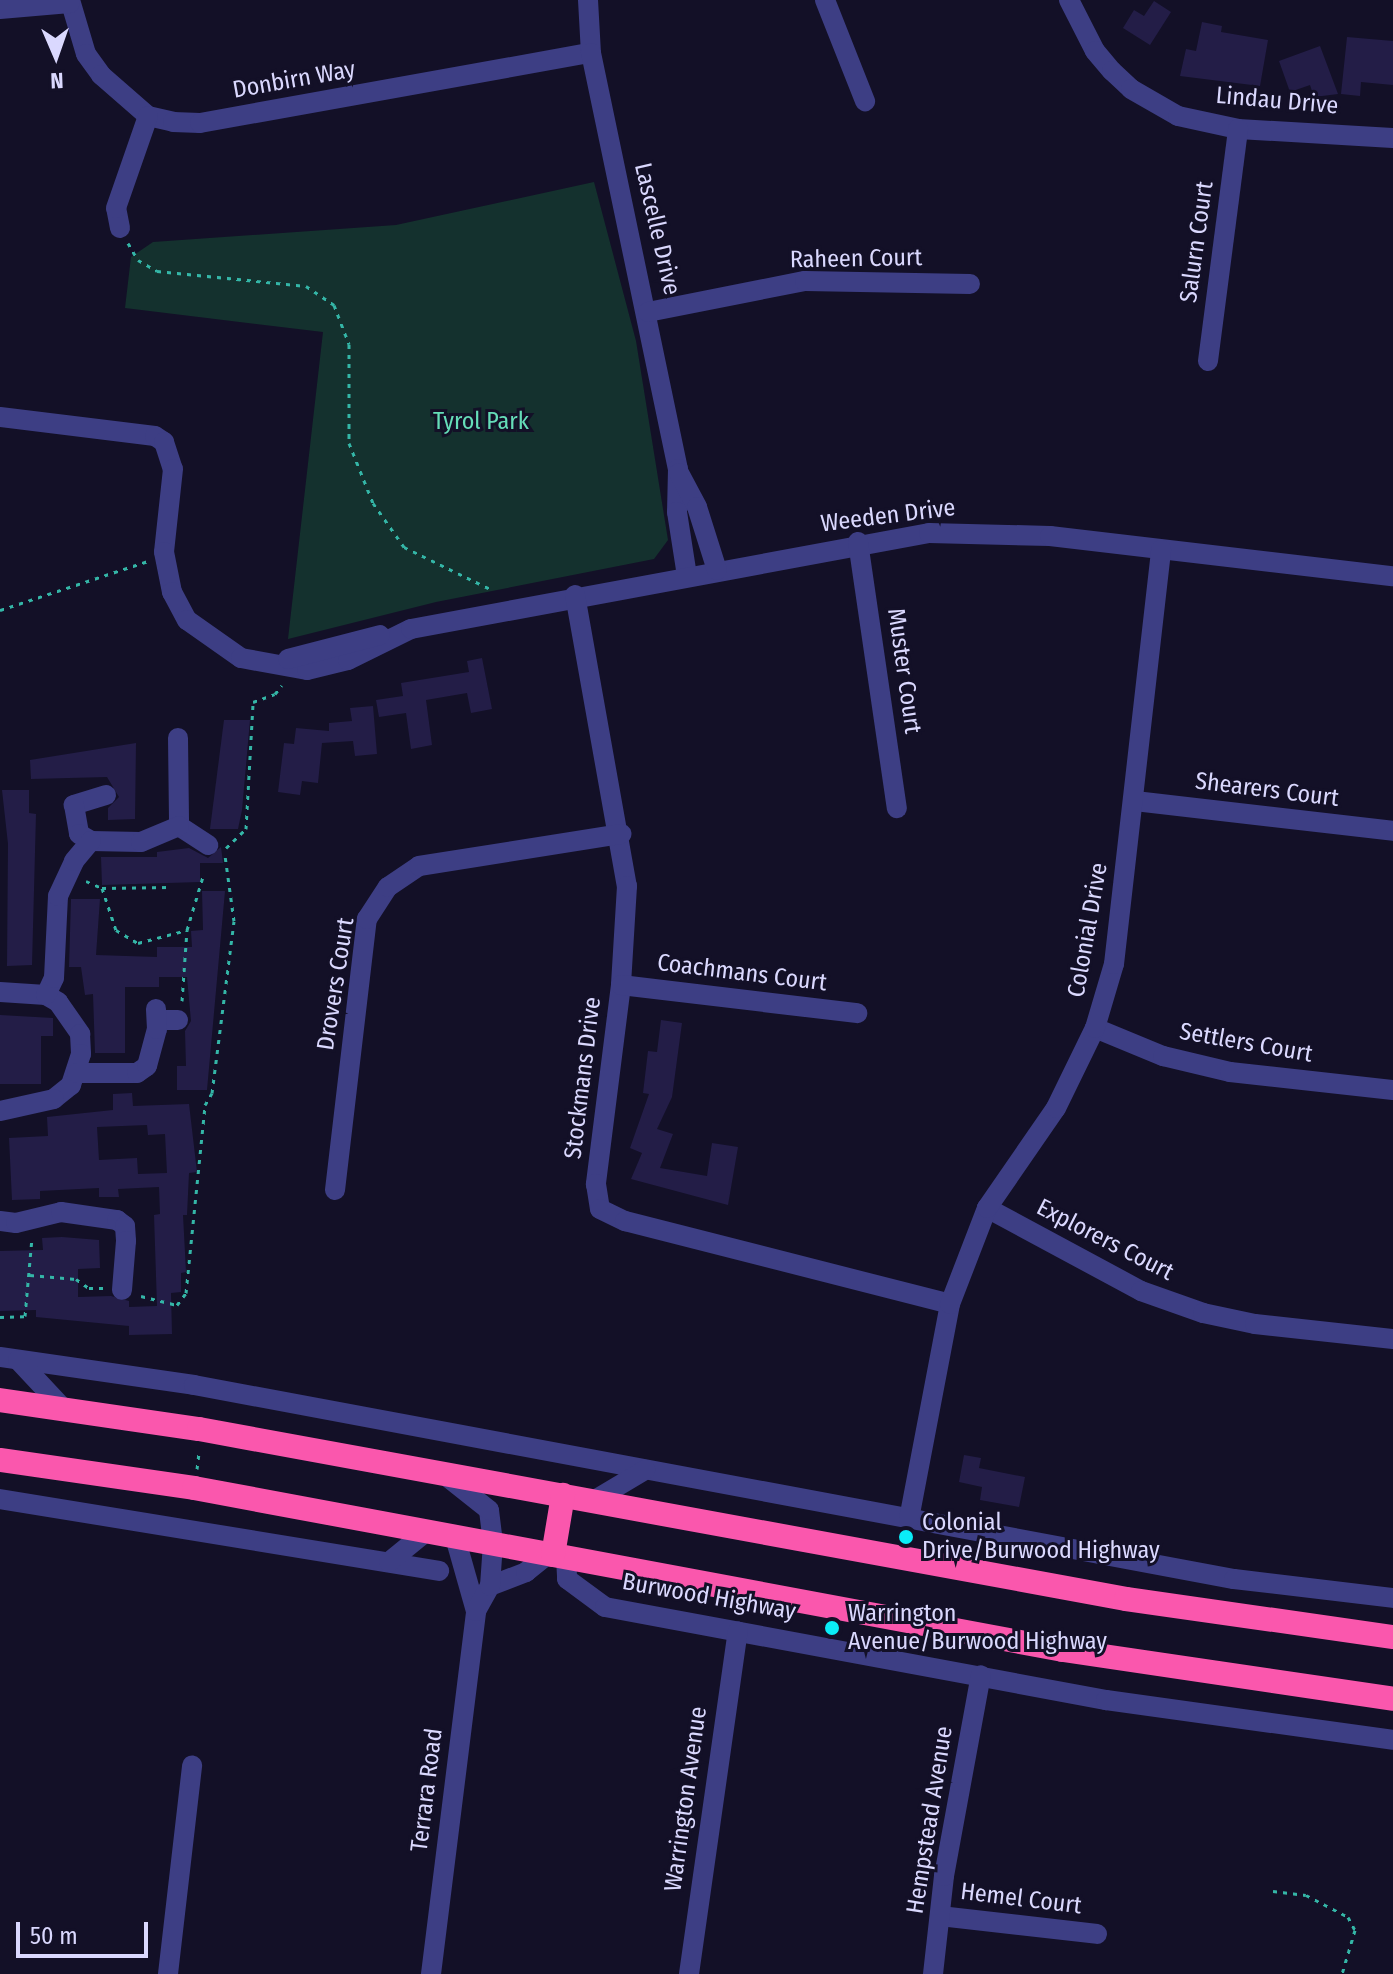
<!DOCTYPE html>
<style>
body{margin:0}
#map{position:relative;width:1393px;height:1974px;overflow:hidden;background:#131027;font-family:"Fira Sans Condensed",sans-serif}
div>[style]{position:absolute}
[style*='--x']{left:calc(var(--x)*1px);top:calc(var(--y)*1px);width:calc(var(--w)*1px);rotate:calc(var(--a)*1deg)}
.green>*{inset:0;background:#14312e}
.building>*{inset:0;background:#231d47}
.path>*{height:3px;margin-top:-1.5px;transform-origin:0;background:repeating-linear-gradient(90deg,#34b6a7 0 4px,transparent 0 10px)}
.minor>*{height:20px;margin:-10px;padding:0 10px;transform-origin:10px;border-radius:10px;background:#3d3e84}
.highway>*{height:24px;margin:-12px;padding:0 12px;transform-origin:12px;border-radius:12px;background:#fa57ad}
.dots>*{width:22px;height:22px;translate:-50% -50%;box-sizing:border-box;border:4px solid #131027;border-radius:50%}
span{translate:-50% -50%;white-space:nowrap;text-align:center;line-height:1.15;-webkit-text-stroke:6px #131027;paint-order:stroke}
.street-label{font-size:24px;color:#dad8fe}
.park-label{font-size:24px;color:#65ddb8}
.poi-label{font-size:24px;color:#dad8fe}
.left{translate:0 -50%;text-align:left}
.north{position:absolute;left:16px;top:16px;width:80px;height:80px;-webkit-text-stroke:6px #131027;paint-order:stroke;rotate:178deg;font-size:22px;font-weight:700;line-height:32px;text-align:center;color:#dad8fe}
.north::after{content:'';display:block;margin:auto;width:28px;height:36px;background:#dad8fe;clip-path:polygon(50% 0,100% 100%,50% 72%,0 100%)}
.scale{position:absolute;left:16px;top:1922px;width:132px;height:36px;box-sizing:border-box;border:4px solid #dad8fe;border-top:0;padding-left:10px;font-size:24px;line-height:28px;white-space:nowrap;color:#dad8fe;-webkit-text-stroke:6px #131027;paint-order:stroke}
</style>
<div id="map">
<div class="green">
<div style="clip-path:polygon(594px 182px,636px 341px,668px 540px,654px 559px,436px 602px,288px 639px,323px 332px,125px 308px,131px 257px,153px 242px,396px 225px)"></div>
</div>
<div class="building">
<div style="clip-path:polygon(1154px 1px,1171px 12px,1150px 45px,1123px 28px,1134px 10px,1144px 16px)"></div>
<div style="clip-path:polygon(1202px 22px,1222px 26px,1221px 32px,1268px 40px,1260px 86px,1180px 76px,1186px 49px,1196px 51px)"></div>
<div style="clip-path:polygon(1347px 37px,1393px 41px,1393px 85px,1361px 82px,1360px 96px,1341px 94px)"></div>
<div style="clip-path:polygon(1320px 46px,1338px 94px,1314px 97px,1310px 85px,1290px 92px,1279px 61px)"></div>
<div style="clip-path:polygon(482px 658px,492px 709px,471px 713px,467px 693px,426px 700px,432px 745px,411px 749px,406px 713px,379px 717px,376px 700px,403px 696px,401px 683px,469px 672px,467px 661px)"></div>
<div style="clip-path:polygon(373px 706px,377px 754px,355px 756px,353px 741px,322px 743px,318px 783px,302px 781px,300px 795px,278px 792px,284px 743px,294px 744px,296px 728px,329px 731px,329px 723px,352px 721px,350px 708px)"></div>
<div style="clip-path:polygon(224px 720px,250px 720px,242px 810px,238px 829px,210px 829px)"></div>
<div style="clip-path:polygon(136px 743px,135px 819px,108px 820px,108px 808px,119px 797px,107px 777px,31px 779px,30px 760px)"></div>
<div style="clip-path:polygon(2px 790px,29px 790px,29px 813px,36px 814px,32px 965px,7px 966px,8px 844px)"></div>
<div style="clip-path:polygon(221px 847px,223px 863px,200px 863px,200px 882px,102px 885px,101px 857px,157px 857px,157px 852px,189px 848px,208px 858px)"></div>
<div style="clip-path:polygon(202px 891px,225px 891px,207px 1090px,177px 1090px,177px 1066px,186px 1066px,185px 1031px,191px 1021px,187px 977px,159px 977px,159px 987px,125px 987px,125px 1053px,95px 1053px,93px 994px,85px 995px,81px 967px,69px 967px,71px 899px,100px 899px,96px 955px,157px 957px,157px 947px,192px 947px,191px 931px,203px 930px)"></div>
<div style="clip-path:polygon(0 1015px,53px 1018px,53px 1036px,41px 1036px,41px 1084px,0 1084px)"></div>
<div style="clip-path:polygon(661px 1020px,682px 1023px,672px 1097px,657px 1129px,673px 1134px,660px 1168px,707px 1176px,712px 1143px,738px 1147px,728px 1205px,631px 1179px,642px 1153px,630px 1148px,649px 1094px,643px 1093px,648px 1051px,657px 1052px)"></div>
<div style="clip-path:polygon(evenodd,132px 1093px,133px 1106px,189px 1104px,197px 1172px,189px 1173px,187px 1215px,183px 1215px,186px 1272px,181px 1273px,181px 1292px,171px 1293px,172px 1334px,129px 1335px,129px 1326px,36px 1317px,36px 1310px,0 1311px,0 1251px,43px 1250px,42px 1238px,62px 1237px,99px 1240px,100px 1268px,78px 1269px,78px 1297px,111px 1296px,129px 1301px,129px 1307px,157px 1306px,154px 1215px,160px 1214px,159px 1187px,118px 1189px,119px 1197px,99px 1197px,99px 1188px,40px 1191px,40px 1199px,12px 1200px,9px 1138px,48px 1136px,47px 1117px,113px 1110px,113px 1094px,132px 1093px,147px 1125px,148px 1135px,165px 1134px,167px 1173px,138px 1174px,137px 1158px,99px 1160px,97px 1127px,147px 1125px)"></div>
<div style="clip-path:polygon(964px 1455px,981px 1458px,979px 1468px,1025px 1477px,1019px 1507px,980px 1500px,982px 1487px,959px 1482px)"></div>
</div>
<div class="path">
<div style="--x:128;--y:243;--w:20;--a:60"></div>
<div style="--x:138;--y:260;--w:22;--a:30"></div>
<div style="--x:157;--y:271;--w:150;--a:5.7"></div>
<div style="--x:306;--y:286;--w:34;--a:34"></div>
<div style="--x:334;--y:305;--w:42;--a:69"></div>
<div style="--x:349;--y:344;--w:99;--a:90"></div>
<div style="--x:349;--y:443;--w:65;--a:68.2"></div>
<div style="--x:373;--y:503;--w:54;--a:54.8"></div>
<div style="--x:404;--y:547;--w:98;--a:26"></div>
<div style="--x:0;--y:610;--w:156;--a:-18.3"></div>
<div style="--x:226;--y:848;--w:28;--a:-44"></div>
<div style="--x:246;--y:829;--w:127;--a:-86.8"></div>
<div style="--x:253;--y:702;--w:23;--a:-20"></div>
<div style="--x:275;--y:694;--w:11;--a:-52"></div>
<div style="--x:86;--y:881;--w:17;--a:24"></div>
<div style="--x:102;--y:888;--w:69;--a:-0.8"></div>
<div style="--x:102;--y:888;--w:44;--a:71.6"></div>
<div style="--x:116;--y:930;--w:26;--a:31"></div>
<div style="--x:138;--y:943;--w:51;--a:-14.9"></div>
<div style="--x:187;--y:930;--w:59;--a:-73.4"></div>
<div style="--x:182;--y:1001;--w:71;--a:-86"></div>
<div style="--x:30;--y:1275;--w:46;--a:5"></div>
<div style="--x:76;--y:1279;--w:16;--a:35"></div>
<div style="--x:89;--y:1288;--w:15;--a:0"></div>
<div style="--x:141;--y:1296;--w:37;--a:14"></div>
<div style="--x:177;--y:1305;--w:15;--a:-53"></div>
<div style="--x:186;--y:1293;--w:189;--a:-84.2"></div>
<div style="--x:205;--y:1105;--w:14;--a:-60"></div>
<div style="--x:212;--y:1093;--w:173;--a:-82.7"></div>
<div style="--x:234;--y:921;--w:67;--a:-97.8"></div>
<div style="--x:0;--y:1317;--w:25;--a:-2"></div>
<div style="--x:25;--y:1316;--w:78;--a:-84.9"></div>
<div style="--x:197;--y:1469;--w:16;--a:-83"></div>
<div style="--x:1273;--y:1891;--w:33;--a:7"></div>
<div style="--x:1306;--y:1895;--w:47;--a:27.6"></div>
<div style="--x:1348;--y:1917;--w:15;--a:62"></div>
<div style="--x:1355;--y:1930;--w:46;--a:106.5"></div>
</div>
<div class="minor">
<div style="--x:70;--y:0;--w:56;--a:73.5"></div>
<div style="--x:86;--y:54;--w:26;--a:54"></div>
<div style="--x:101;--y:75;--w:62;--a:41.1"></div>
<div style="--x:148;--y:116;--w:26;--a:13"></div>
<div style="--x:173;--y:122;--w:27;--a:2"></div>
<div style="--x:200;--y:123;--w:397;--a:-10.2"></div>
<div style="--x:588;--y:0;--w:53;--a:86.8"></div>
<div style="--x:591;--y:53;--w:425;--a:78.2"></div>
<div style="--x:678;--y:469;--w:43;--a:91.3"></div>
<div style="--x:677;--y:512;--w:65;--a:81.1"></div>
<div style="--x:825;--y:0;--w:109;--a:68.4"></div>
<div style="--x:1069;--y:0;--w:57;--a:63"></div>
<div style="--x:1095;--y:51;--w:26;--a:50"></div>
<div style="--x:1112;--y:71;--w:26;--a:43"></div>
<div style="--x:1131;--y:89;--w:54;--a:29.9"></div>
<div style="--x:1178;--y:116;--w:61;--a:12.2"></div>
<div style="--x:1238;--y:129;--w:155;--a:3.3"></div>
<div style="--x:0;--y:9;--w:70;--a:-4.9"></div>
<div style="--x:120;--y:228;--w:20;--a:-101"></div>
<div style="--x:116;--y:208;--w:97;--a:-70.8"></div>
<div style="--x:648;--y:312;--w:160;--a:-11.2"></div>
<div style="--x:805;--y:281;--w:165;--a:1"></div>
<div style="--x:1208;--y:361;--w:234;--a:-82.6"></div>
<div style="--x:0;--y:417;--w:156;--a:7"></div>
<div style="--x:155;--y:436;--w:11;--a:34"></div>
<div style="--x:164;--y:442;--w:28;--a:72"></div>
<div style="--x:173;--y:469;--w:83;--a:96.2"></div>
<div style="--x:164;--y:552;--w:41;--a:78.7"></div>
<div style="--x:172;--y:592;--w:32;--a:62"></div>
<div style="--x:187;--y:620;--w:66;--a:35.1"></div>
<div style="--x:241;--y:658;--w:67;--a:10.3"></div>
<div style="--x:307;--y:670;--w:42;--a:-13.7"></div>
<div style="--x:348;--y:660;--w:70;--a:-26.2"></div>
<div style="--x:411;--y:629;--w:527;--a:-10.5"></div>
<div style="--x:929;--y:533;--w:121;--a:1.4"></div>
<div style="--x:1050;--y:536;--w:345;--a:6.7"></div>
<div style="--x:679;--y:473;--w:38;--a:62"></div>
<div style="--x:697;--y:507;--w:66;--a:72.4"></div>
<div style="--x:858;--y:542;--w:269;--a:81.7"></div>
<div style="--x:575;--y:595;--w:296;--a:79.9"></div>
<div style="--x:627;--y:886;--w:99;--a:93.5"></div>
<div style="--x:621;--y:985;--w:201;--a:97.2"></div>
<div style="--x:596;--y:1184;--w:25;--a:81"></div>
<div style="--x:600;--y:1209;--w:28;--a:26"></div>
<div style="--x:625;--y:1221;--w:335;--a:14.3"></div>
<div style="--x:288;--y:659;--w:95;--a:-14.6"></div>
<div style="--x:178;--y:738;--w:88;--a:89.3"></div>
<div style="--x:179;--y:826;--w:35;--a:33"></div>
<div style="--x:106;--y:795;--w:34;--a:163"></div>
<div style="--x:74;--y:805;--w:29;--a:80"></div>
<div style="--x:79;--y:834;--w:14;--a:30"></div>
<div style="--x:91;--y:841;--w:50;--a:1.1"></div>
<div style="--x:141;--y:842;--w:41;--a:-22.8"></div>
<div style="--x:1135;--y:801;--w:260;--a:6.6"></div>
<div style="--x:621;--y:985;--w:238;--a:6.8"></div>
<div style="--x:0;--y:992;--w:46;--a:3.7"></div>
<div style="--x:46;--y:995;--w:14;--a:30"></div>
<div style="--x:58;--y:1002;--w:39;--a:55"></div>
<div style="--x:80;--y:1034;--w:20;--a:87"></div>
<div style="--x:81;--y:1054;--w:33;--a:108"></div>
<div style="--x:71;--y:1085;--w:22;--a:141"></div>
<div style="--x:54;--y:1099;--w:55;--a:167.5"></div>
<div style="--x:46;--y:995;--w:19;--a:-65"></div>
<div style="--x:54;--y:978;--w:82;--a:-87.2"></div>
<div style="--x:58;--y:896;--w:38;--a:-65"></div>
<div style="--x:74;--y:861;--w:26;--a:-50"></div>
<div style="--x:158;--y:1020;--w:20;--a:0"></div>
<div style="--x:1095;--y:1028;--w:74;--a:22.4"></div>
<div style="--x:1163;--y:1056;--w:69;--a:13.4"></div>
<div style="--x:1230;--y:1072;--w:164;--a:6.3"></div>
<div style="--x:77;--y:1073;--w:60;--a:0"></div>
<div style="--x:137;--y:1073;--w:12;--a:-35"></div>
<div style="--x:147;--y:1066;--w:38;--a:-75"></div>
<div style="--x:157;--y:1029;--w:20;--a:-93"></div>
<div style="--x:335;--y:1190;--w:273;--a:-83.3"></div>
<div style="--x:367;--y:919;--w:38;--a:-57"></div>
<div style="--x:388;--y:887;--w:37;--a:-34"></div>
<div style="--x:419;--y:866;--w:205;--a:-9"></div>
<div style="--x:987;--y:1208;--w:175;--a:28.3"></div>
<div style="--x:1141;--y:1291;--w:66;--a:19.5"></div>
<div style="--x:1203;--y:1313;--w:53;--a:11.9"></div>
<div style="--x:1255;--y:1324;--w:139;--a:6.2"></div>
<div style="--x:0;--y:1221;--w:16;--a:7"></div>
<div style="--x:16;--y:1223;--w:46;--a:-13.7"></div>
<div style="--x:61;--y:1212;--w:57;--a:8.1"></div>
<div style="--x:117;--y:1220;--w:10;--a:37"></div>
<div style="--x:125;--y:1226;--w:15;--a:86"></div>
<div style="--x:126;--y:1241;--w:49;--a:94.7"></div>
<div style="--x:0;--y:1357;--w:196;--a:8.2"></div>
<div style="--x:194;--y:1385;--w:1058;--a:10.57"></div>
<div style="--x:1234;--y:1579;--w:160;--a:6.8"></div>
<div style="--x:18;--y:1360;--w:64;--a:46.9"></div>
<div style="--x:0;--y:1499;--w:445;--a:9.3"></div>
<div style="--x:593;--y:1501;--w:61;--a:-30.8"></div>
<div style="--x:909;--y:1519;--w:219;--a:-79.2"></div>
<div style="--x:950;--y:1304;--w:103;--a:-68.9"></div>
<div style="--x:987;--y:1208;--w:121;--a:-55.4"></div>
<div style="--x:1056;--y:1108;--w:89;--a:-64"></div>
<div style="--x:1095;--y:1028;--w:67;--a:-73.5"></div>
<div style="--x:1114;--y:964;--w:417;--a:-83.5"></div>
<div style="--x:455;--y:1537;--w:77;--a:74.2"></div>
<div style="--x:566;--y:1557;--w:22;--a:87"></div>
<div style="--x:567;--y:1579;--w:47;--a:36.4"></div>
<div style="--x:605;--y:1607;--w:510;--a:10.52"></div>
<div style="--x:1106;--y:1700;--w:290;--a:7.9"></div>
<div style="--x:389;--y:1562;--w:49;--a:-39.2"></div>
<div style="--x:490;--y:1586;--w:39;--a:-21"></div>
<div style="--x:526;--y:1572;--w:28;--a:-39"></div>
<div style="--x:940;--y:1916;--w:158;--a:6.5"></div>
<div style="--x:168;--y:1974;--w:210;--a:-83.4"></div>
<div style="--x:431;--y:1974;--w:366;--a:-82.9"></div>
<div style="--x:476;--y:1611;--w:29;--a:-61"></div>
<div style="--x:490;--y:1586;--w:43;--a:-86"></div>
<div style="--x:493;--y:1543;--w:33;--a:-97"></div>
<div style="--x:489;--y:1510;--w:56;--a:-141.5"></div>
<div style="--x:689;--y:1974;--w:346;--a:-81.9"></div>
<div style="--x:933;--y:1974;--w:99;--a:-83.6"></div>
<div style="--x:944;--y:1876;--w:204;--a:-79.6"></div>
</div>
<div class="highway">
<div style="--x:0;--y:1400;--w:201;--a:8.3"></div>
<div style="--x:199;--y:1429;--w:942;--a:10.39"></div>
<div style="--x:1126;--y:1599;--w:270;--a:8.1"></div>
<div style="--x:0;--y:1460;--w:196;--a:8.2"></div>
<div style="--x:194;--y:1488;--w:884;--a:10.56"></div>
<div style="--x:1063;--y:1650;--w:334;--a:8.4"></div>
<div style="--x:553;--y:1555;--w:61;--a:-80.5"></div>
</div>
<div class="dots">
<div style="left:906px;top:1537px;background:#0aecf7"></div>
<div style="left:832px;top:1628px;background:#0aecf7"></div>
</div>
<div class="street-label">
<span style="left:294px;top:80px;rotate:-10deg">Donbirn Way</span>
<span style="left:1277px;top:101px;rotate:5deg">Lindau Drive</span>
<span style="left:657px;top:229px;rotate:77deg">Lascelle Drive</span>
<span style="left:1197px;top:242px;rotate:-82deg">Salurn Court</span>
<span style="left:856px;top:259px;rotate:-1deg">Raheen Court</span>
<span style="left:888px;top:516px;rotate:-7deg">Weeden Drive</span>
<span style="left:904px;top:671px;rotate:82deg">Muster Court</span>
<span style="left:1267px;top:790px;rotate:7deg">Shearers Court</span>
<span style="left:1088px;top:930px;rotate:-80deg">Colonial Drive</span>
<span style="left:742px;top:973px;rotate:7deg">Coachmans Court</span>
<span style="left:336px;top:984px;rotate:-81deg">Drovers Court</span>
<span style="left:1246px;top:1043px;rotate:10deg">Settlers Court</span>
<span style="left:583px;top:1078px;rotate:-83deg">Stockmans Drive</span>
<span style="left:1105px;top:1240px;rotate:27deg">Explorers Court</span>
<span style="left:709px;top:1597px;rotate:10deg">Burwood Highway</span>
<span style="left:427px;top:1790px;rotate:-83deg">Terrara Road</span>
<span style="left:686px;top:1799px;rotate:-82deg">Warrington Avenue</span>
<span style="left:930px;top:1820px;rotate:-81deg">Hempstead Avenue</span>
<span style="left:1021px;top:1899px;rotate:7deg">Hemel Court</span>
</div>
<div class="park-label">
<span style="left:481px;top:422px">Tyrol Park</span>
</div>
<div class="poi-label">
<span class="left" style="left:922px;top:1537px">Colonial<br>Drive/Burwood Highway</span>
<span class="left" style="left:848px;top:1628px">Warrington<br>Avenue/Burwood Highway</span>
</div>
<div class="north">N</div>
<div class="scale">50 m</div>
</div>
